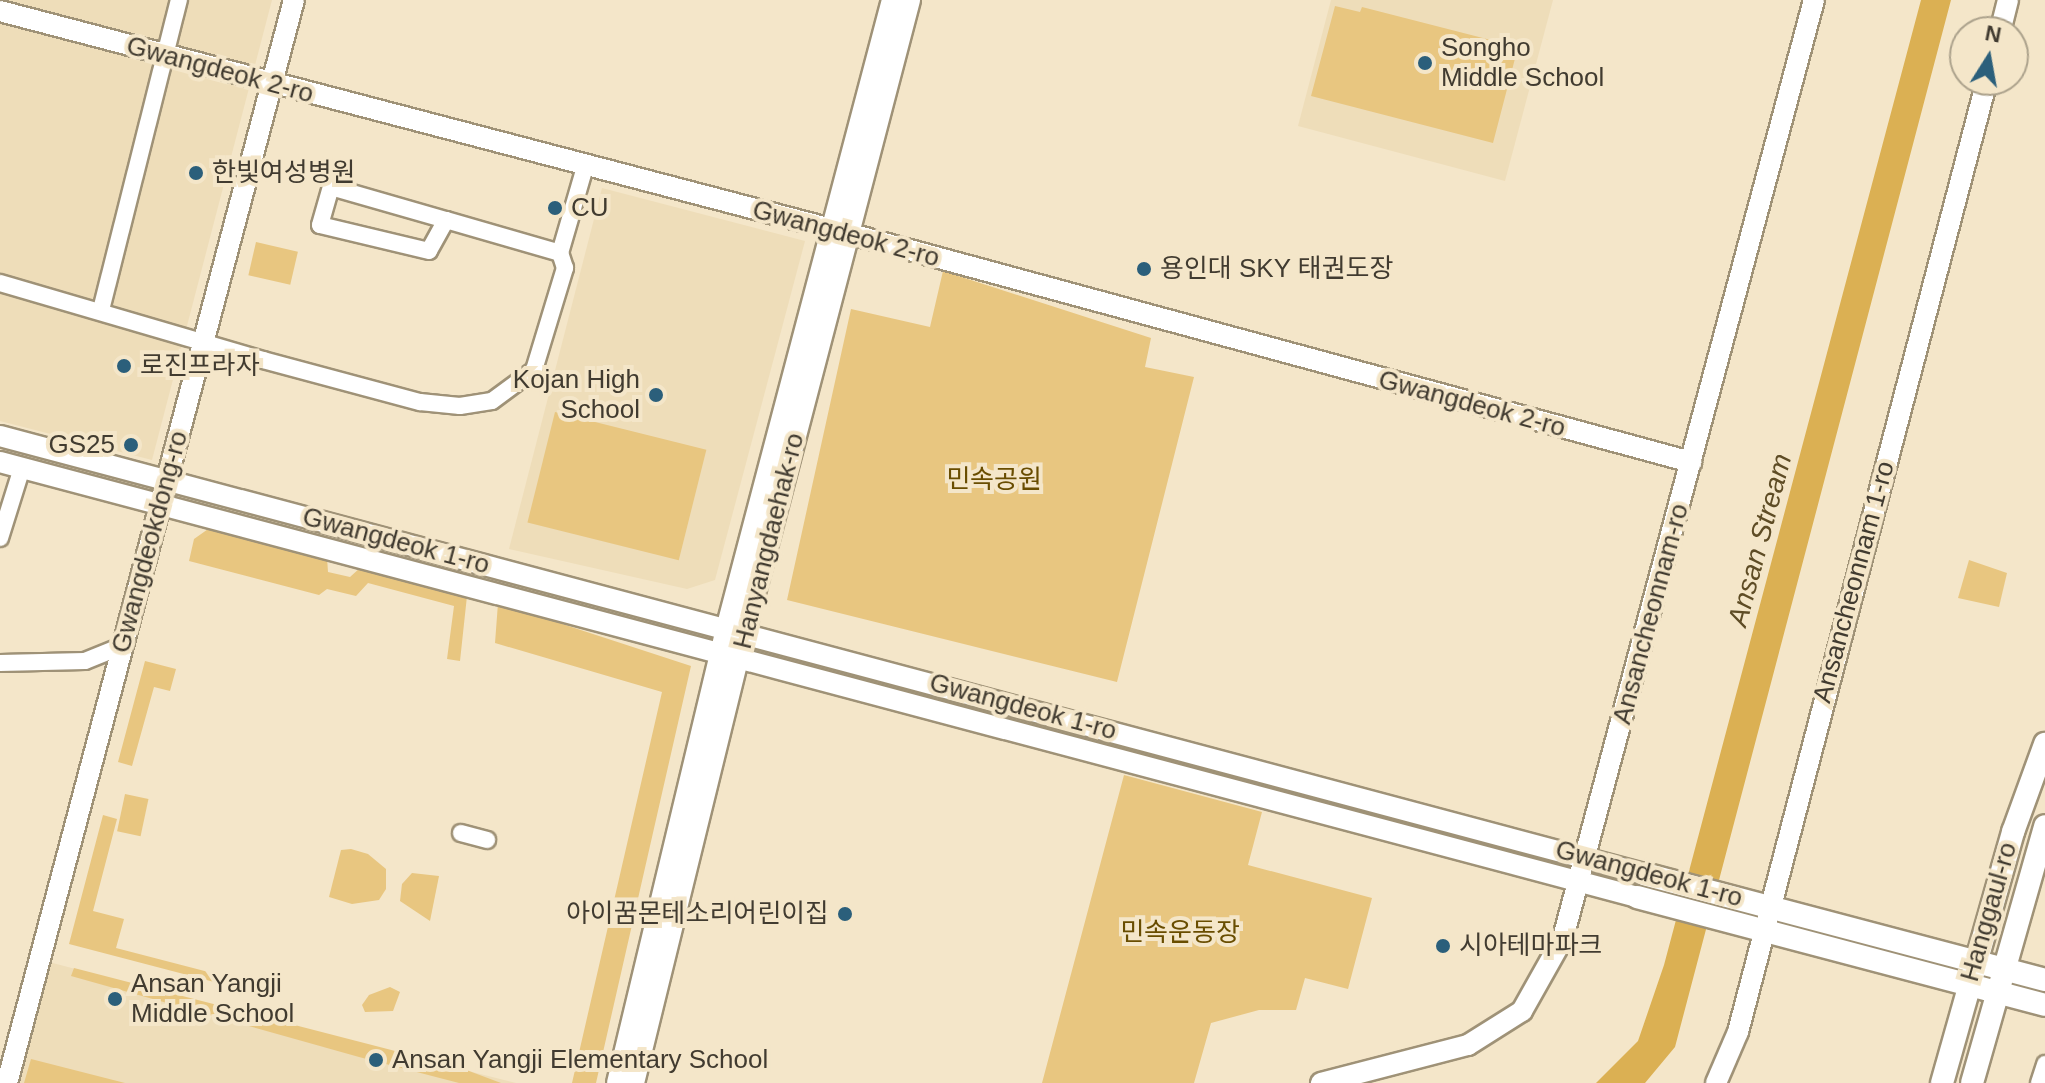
<!DOCTYPE html>
<meta charset="utf-8">
<style>
body{margin:0}
#map{position:relative;width:2045px;height:1083px;overflow:hidden;background:#f4e6c9;font-family:Helvetica,"Noto Sans KR",sans-serif}
div>[style]{position:absolute}
[style*='--x']{left:calc(var(--x)*1px);top:calc(var(--y)*1px);width:calc(var(--w)*1px);rotate:calc(var(--a)*1deg)}
.built>*{inset:0;background:#eeddb9}
.green>*{inset:0;background:#e8c680;transform-origin:0 0}
.water>*{inset:0;background:#dbb053}
.roads{filter:drop-shadow(2px 0 #9f9277) drop-shadow(-2px 0 #9f9277) drop-shadow(0 2px #9f9277) drop-shadow(0 -2px #9f9277)}
.minor>*{height:16px;margin:-8px;padding:0 8px;transform-origin:8px;border-radius:8px;background:#fff}
.tertiary>*{height:20px;margin:-10px;padding:0 10px;transform-origin:10px;border-radius:10px;background:#fff}
.secondary>*{height:22px;margin:-11px;padding:0 11px;transform-origin:11px;border-radius:11px;background:#fff}
.dots>*{width:22px;height:22px;translate:-50% -50%;box-sizing:border-box;border:4px solid #f4e6c9;border-radius:50%}
span{translate:-50% -50%;white-space:nowrap;text-align:center;line-height:1.15;-webkit-text-stroke:8px #f4e6c9;paint-order:stroke}
.poi-label{font-size:26px;color:#413b30}
.left{translate:0 -50%;text-align:left}
.right{translate:-100% -50%;text-align:right}
.street-label{font-size:26px;color:#413b30}
.park-label{font-size:26px;color:#694d00}
.water-label{font-size:28px;color:#5e4c25;font-style:italic}
.north{position:absolute;left:1949px;top:16px;width:80px;height:80px;box-sizing:border-box;background:#f4e6c9;border:2px solid #aca28c;border-radius:50%;rotate:11deg;font-size:22px;font-weight:700;line-height:32px;text-align:center;color:#413b30}
.north::after{content:'';display:block;margin:auto;width:28px;height:36px;background:#2b5f7b;clip-path:polygon(50% 0,100% 100%,50% 72%,0 100%)}
</style>
<div id="map">
<div class="built">
<div style="clip-path:polygon(0 0,272px 0,152px 460px,0 421px)"></div>
<div style="clip-path:polygon(1331px 0,1553px 0,1505px 181px,1298px 126px)"></div>
<div style="clip-path:polygon(602px 188px,805px 241px,715px 580px,687px 589px,509px 549px)"></div>
<div style="clip-path:polygon(49px 962px,333px 1037px,516px 1083px,17px 1083px)"></div>
</div>
<div class="green">
<div style="clip-path:polygon(1335px 6px,1360px 12px,1362px 7px,1518px 47px,1493px 143px,1311px 96px)"></div>
<div style="left:256px;top:242px;width:43px;height:34px;rotate:13deg"></div>
<div style="clip-path:polygon(943px 271px,1151px 338px,1145px 367px,1194px 377px,1117px 682px,787px 600px,851px 309px,930px 327px)"></div>
<div style="left:555px;top:412px;width:156px;height:114px;rotate:14deg"></div>
<div style="clip-path:polygon(211px 527px,327px 557px,328px 572px,350px 577px,361px 567px,467px 596px,460px 661px,447px 659px,454px 606px,368px 583px,356px 596px,327px 589px,319px 595px,189px 561px,194px 539px)"></div>
<div style="clip-path:polygon(1969px 560px,2007px 573px,1999px 607px,1958px 598px)"></div>
<div style="clip-path:polygon(498px 603px,691px 666px,596px 1083px,572px 1083px,662px 692px,495px 643px)"></div>
<div style="clip-path:polygon(145px 661px,176px 669px,170px 691px,154px 687px,132px 766px,118px 762px)"></div>
<div style="clip-path:polygon(1124px 775px,1262px 812px,1248px 865px,1372px 898px,1348px 989px,1305px 978px,1296px 1010px,1259px 1010px,1211px 1023px,1194px 1083px,1042px 1083px)"></div>
<div style="left:125px;top:794px;width:24px;height:38px;rotate:12deg"></div>
<div style="clip-path:polygon(103px 815px,117px 819px,93px 911px,124px 919px,116px 948px,220px 975px,218px 983px,69px 944px)"></div>
<div style="clip-path:polygon(351px 849px,368px 854px,386px 869px,386px 889px,379px 900px,352px 904px,329px 897px,341px 850px)"></div>
<div style="clip-path:polygon(412px 873px,439px 876px,430px 921px,400px 901px,402px 884px)"></div>
<div style="clip-path:polygon(74px 968px,461px 1068px,501px 1083px,459px 1083px,359px 1057px,71px 976px)"></div>
<div style="clip-path:polygon(390px 987px,400px 992px,393px 1011px,365px 1012px,362px 1005px,369px 995px)"></div>
<div style="clip-path:polygon(31px 1059px,125px 1083px,24px 1083px)"></div>
</div>
<div class="water">
<div style="clip-path:polygon(1921px 0,1951px 0,1675px 1047px,1645px 1083px,1596px 1083px,1638px 1041px,1664px 965px)"></div>
</div>
<div class="roads">
<div class="minor">
<div style="--x:446;--y:220;--w:35;--a:119"></div>
<div style="--x:429;--y:251;--w:112;--a:-166.6"></div>
<div style="--x:320;--y:225;--w:40;--a:-74"></div>
<div style="--x:331;--y:187;--w:120;--a:16"></div>
<div style="--x:446;--y:220;--w:119;--a:16.1"></div>
<div style="--x:560;--y:253;--w:90;--a:-73.8"></div>
<div style="--x:0;--y:283;--w:274;--a:16.3"></div>
<div style="--x:263;--y:360;--w:163;--a:15"></div>
<div style="--x:420;--y:402;--w:40;--a:5.7"></div>
<div style="--x:460;--y:406;--w:32;--a:-9"></div>
<div style="--x:492;--y:401;--w:52;--a:-36.4"></div>
<div style="--x:534;--y:370;--w:107;--a:-73.1"></div>
<div style="--x:565;--y:268;--w:16;--a:-108"></div>
<div style="--x:101;--y:310;--w:320;--a:-75.9"></div>
<div style="--x:0;--y:538;--w:73;--a:-72.6"></div>
<div style="--x:0;--y:663;--w:85;--a:-1.3"></div>
<div style="--x:85;--y:661;--w:40;--a:-22"></div>
<div style="--x:461;--y:833;--w:27;--a:15"></div>
<div style="--x:2039;--y:1083;--w:20;--a:-72"></div>
</div>
<div class="tertiary">
<div style="--x:0;--y:11;--w:876;--a:14.69"></div>
<div style="--x:847;--y:233;--w:875;--a:15.18"></div>
<div style="--x:2000;--y:32;--w:33;--a:-76"></div>
<div style="--x:0;--y:436;--w:1701;--a:14.92"></div>
<div style="--x:0;--y:462;--w:1694;--a:14.88"></div>
<div style="--x:7;--y:1083;--w:1120;--a:-75.16"></div>
<div style="--x:617;--y:1083;--w:467;--a:-76.5"></div>
<div style="--x:726;--y:629;--w:651;--a:-75.22"></div>
<div style="--x:634;--y:1083;--w:438;--a:-76.2"></div>
<div style="--x:738;--y:658;--w:680;--a:-75.35"></div>
<div style="--x:1321;--y:1083;--w:152;--a:-14.5"></div>
<div style="--x:1468;--y:1045;--w:64;--a:-32.2"></div>
<div style="--x:1522;--y:1011;--w:84;--a:-60.7"></div>
<div style="--x:1563;--y:938;--w:971;--a:-75.02"></div>
<div style="--x:1716;--y:1083;--w:56;--a:-66.7"></div>
<div style="--x:1738;--y:1032;--w:984;--a:-75.34"></div>
</div>
<div class="secondary">
<div style="--x:1644;--y:874;--w:415;--a:14.8"></div>
<div style="--x:1637;--y:897;--w:422;--a:14.8"></div>
<div style="--x:1942;--y:1083;--w:261;--a:-74.2"></div>
<div style="--x:2013;--y:832;--w:94;--a:-70"></div>
<div style="--x:1972;--y:1083;--w:267;--a:-74.1"></div>
</div>
</div>
<div class="dots">
<div style="left:1425px;top:63px;background:#2b5f7b"></div>
<div style="left:196px;top:173px;background:#2b5f7b"></div>
<div style="left:555px;top:208px;background:#2b5f7b"></div>
<div style="left:1144px;top:269px;background:#2b5f7b"></div>
<div style="left:124px;top:366px;background:#2b5f7b"></div>
<div style="left:656px;top:395px;background:#2b5f7b"></div>
<div style="left:131px;top:445px;background:#2b5f7b"></div>
<div style="left:845px;top:914px;background:#2b5f7b"></div>
<div style="left:1443px;top:946px;background:#2b5f7b"></div>
<div style="left:115px;top:999px;background:#2b5f7b"></div>
<div style="left:376px;top:1060px;background:#2b5f7b"></div>
</div>
<div class="poi-label">
<span class="left" style="left:1441px;top:63px">Songho<br>Middle School</span>
<span class="left" style="left:212px;top:173px">한빛여성병원</span>
<span class="left" style="left:571px;top:208px">CU</span>
<span class="left" style="left:1160px;top:269px">용인대 SKY 태권도장</span>
<span class="left" style="left:140px;top:366px">로진프라자</span>
<span class="right" style="left:640px;top:395px">Kojan High<br>School</span>
<span class="right" style="left:115px;top:445px">GS25</span>
<span class="right" style="left:829px;top:914px">아이꿈몬테소리어린이집</span>
<span class="left" style="left:1459px;top:946px">시아테마파크</span>
<span class="left" style="left:131px;top:999px">Ansan Yangji<br>Middle School</span>
<span class="left" style="left:392px;top:1060px">Ansan Yangji Elementary School</span>
</div>
<div class="street-label">
<span style="left:220px;top:70px;rotate:15deg">Gwangdeok 2-ro</span>
<span style="left:846px;top:234px;rotate:15deg">Gwangdeok 2-ro</span>
<span style="left:1472px;top:404px;rotate:15deg">Gwangdeok 2-ro</span>
<span style="left:396px;top:541px;rotate:15deg">Gwangdeok 1-ro</span>
<span style="left:769px;top:541px;rotate:-76deg">Hanyangdaehak-ro</span>
<span style="left:150px;top:542px;rotate:-75deg">Gwangdeokdong-ro</span>
<span style="left:1854px;top:582px;rotate:-75deg">Ansancheonnam 1-ro</span>
<span style="left:1651px;top:614px;rotate:-75deg">Ansancheonnam-ro</span>
<span style="left:1023px;top:707px;rotate:15deg">Gwangdeok 1-ro</span>
<span style="left:1649px;top:874px;rotate:15deg">Gwangdeok 1-ro</span>
<span style="left:1989px;top:912px;rotate:-74deg">Hanggaul-ro</span>
</div>
<div class="park-label">
<span style="left:994px;top:480px">민속공원</span>
<span style="left:1180px;top:933px">민속운동장</span>
</div>
<div class="water-label">
<span style="left:1760px;top:540px;rotate:-75deg">Ansan Stream</span>
</div>
<div class="north">N</div>
</div>
